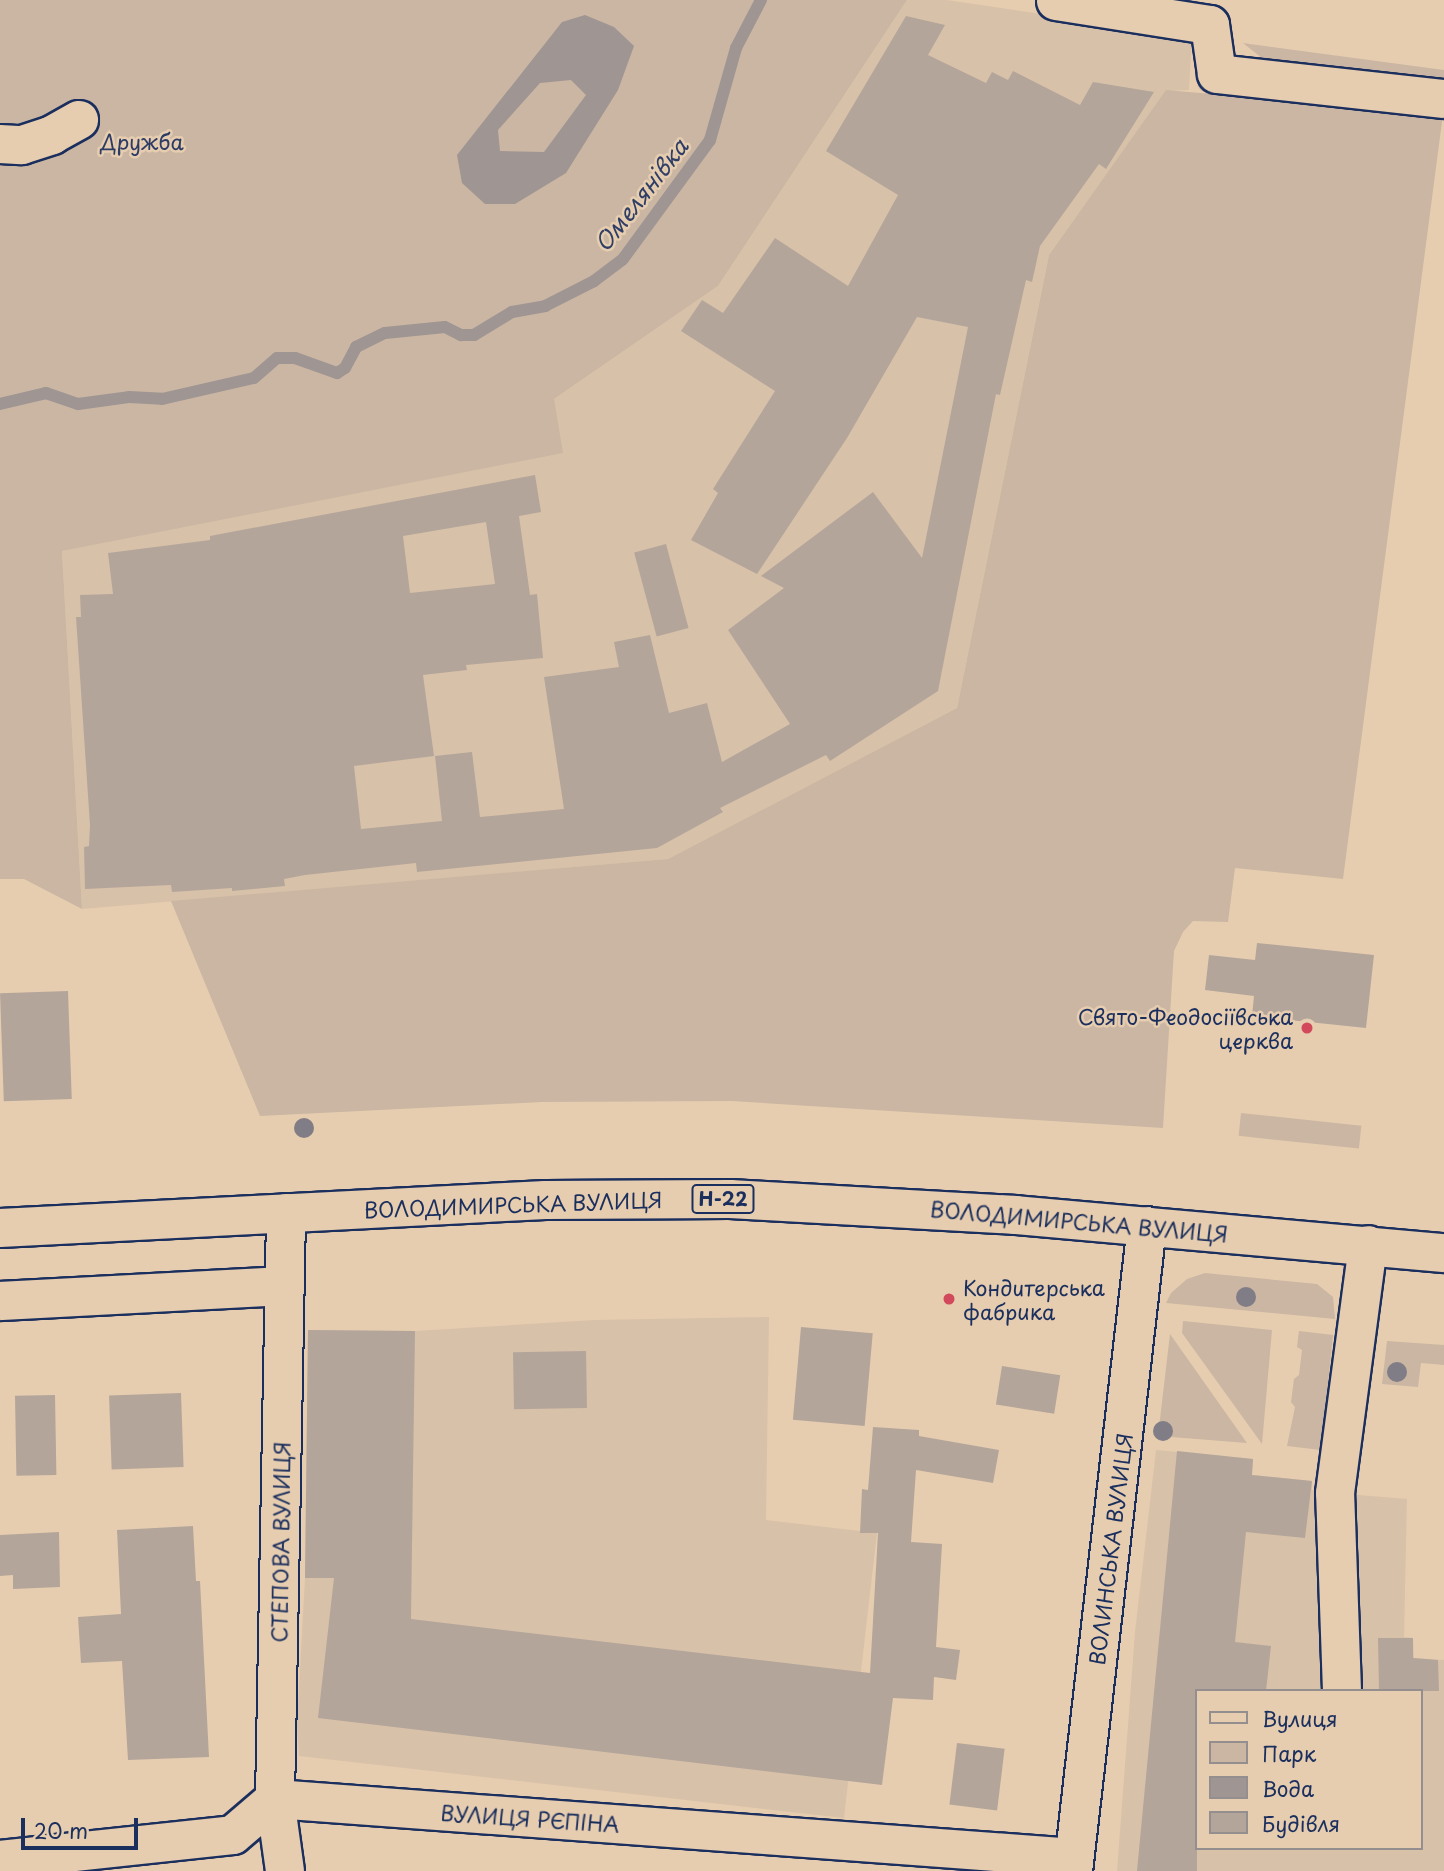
<!DOCTYPE html>
<meta charset="utf-8">
<style>
body{margin:0}
#map{position:relative;width:1444px;height:1871px;overflow:hidden;background:#e7cdaf;font-family:"Playpen Sans",sans-serif}
div>[style]{position:absolute}
[style*='--x']{left:calc(var(--x)*1px);top:calc(var(--y)*1px);width:calc(var(--w)*1px);rotate:calc(var(--a)*1deg)}
.built>*{inset:0;background:#d8c1a9}
.green>*{inset:0;background:#cab6a3;transform-origin:0 0}
.water>*{inset:0;background:#9f9592}
.stream>*{height:12px;margin:-6px;padding:0 6px;transform-origin:6px;border-radius:6px;background:#9f9592}
.building>*{inset:0;background:#b4a59b;transform-origin:0 0}
.roads{filter:drop-shadow(2px 0 #1b2f5e) drop-shadow(-2px 0 #1b2f5e) drop-shadow(0 2px #1b2f5e) drop-shadow(0 -2px #1b2f5e)}
.minor>*{height:38px;margin:-19px;padding:0 19px;transform-origin:19px;border-radius:19px;background:#e7cdaf}
.major>*{height:38px;margin:-19px;padding:0 19px;transform-origin:19px;border-radius:19px;background:#e7cdaf}
.trees>*{width:20px;height:20px;margin:-10px;border-radius:50%;background:#807d86}
.dots>*{width:19px;height:19px;translate:-50% -50%;box-sizing:border-box;border:4px solid #e7cdaf;border-radius:50%}
span{translate:-50% -50%;white-space:nowrap;text-align:center;line-height:1.15;-webkit-text-stroke:5px #e7cdaf;paint-order:stroke}
.shield-label span{padding:2px 5px;background:#e7cdaf;border:2px solid;border-radius:5px;-webkit-text-stroke-width:0}
.shield-label{font-size:19px;color:#1b2f5e;font-weight:700}
.park-label{font-size:21px;color:#2c3c65}
.poi-label{font-size:21px;color:#1b2f5e}
.right{translate:-100% -50%;text-align:right}
.left{translate:0 -50%;text-align:left}
.street-label{font-size:21px;color:#1b2f5e}
.water-label{font-size:23px;color:#2f3e66;font-style:italic}
.legend{position:absolute;left:1195px;top:1689px;width:228px;height:161px;box-sizing:border-box;background:#e7cdaf;border:2px solid #958e8f;margin:0;padding:9px 12px;list-style:none;font-size:21px;color:#1b2f5e}
.legend li{display:flex;align-items:center;gap:14px;height:35px}
.legend b{width:35px;border:2px solid #958e8f}
.scale{position:absolute;left:21px;top:1818px;width:117px;height:32px;box-sizing:border-box;border:4px solid #1b2f5e;border-top:0;padding-left:9px;font-size:21px;line-height:24px;white-space:nowrap;color:#1b2f5e;-webkit-text-stroke:5px #e7cdaf;paint-order:stroke}
</style>
<div id="map">
<div class="built">
<div style="clip-path:polygon(907px 0,947px 0,1192px 36px,1189px 90px,1166px 91px,1049px 255px,957px 708px,668px 859px,82px 909px,62px 551px,168px 529px,554px 399px,718px 286px)"></div>
<div style="clip-path:polygon(769px 1317px,766px 1520px,877px 1533px,844px 1818px,299px 1756px,297px 1723px,305px 1578px,308px 1330px,415px 1331px,594px 1320px)"></div>
<div style="clip-path:polygon(evenodd,1156px 1450px,1253px 1459px,1252px 1475px,1312px 1481px,1312px 1490px,1323px 1492px,1407px 1499px,1404px 1637px,1413px 1638px,1414px 1658px,1444px 1660px,1444px 1871px,1117px 1871px,1135px 1632px,1156px 1450px,1197px 1691px,1421px 1691px,1421px 1848px,1197px 1848px,1197px 1691px)"></div>
</div>
<div class="green">
<div style="clip-path:polygon(0 0,907px 0,718px 286px,554px 399px,563px 453px,62px 551px,82px 909px,24px 879px,0 879px)"></div>
<div style="clip-path:polygon(1243px 43px,1444px 70px,1444px 84px,1267px 62px)"></div>
<div style="clip-path:polygon(1166px 90px,1443px 114px,1343px 879px,1235px 868px,1228px 922px,1193px 921px,1183px 932px,1174px 951px,1163px 1128px,732px 1101px,542px 1102px,260px 1116px,171px 901px,668px 859px,957px 708px,1049px 255px)"></div>
<div style="left:1241px;top:1113px;width:121px;height:23px;rotate:6deg"></div>
<div style="clip-path:polygon(1205px 1273px,1317px 1284px,1333px 1297px,1335px 1319px,1166px 1303px,1171px 1293px,1187px 1279px)"></div>
<div style="clip-path:polygon(1183px 1321px,1272px 1330px,1262px 1444px,1182px 1333px)"></div>
<div style="clip-path:polygon(1299px 1331px,1333px 1335px,1321px 1450px,1287px 1446px,1295px 1407px,1291px 1402px,1294px 1379px,1299px 1375px,1302px 1350px,1297px 1347px)"></div>
<div style="clip-path:polygon(1170px 1334px,1247px 1443px,1158px 1436px)"></div>
<div style="clip-path:polygon(1387px 1341px,1444px 1345px,1444px 1365px,1421px 1363px,1418px 1387px,1382px 1384px)"></div>
</div>
<div class="water">
<div style="clip-path:polygon(evenodd,585px 15px,614px 27px,634px 46px,618px 90px,566px 173px,515px 204px,485px 204px,462px 183px,457px 155px,562px 22px,585px 15px,571px 80px,586px 95px,544px 152px,500px 151px,498px 130px,540px 83px,571px 80px)"></div>
</div>
<div class="stream">
<div style="--x:0;--y:404;--w:47;--a:-13.4"></div>
<div style="--x:46;--y:393;--w:34;--a:19"></div>
<div style="--x:78;--y:404;--w:51;--a:-7.8"></div>
<div style="--x:129;--y:397;--w:33;--a:3"></div>
<div style="--x:162;--y:399;--w:94;--a:-12.9"></div>
<div style="--x:254;--y:378;--w:30;--a:-41"></div>
<div style="--x:277;--y:358;--w:18;--a:0"></div>
<div style="--x:295;--y:358;--w:45;--a:19.7"></div>
<div style="--x:337;--y:373;--w:9;--a:-32"></div>
<div style="--x:345;--y:368;--w:24;--a:-62"></div>
<div style="--x:356;--y:347;--w:32;--a:-26"></div>
<div style="--x:385;--y:333;--w:60;--a:-5.7"></div>
<div style="--x:445;--y:327;--w:18;--a:27"></div>
<div style="--x:461;--y:335;--w:13;--a:0"></div>
<div style="--x:474;--y:335;--w:44;--a:-31.2"></div>
<div style="--x:512;--y:312;--w:34;--a:-10"></div>
<div style="--x:545;--y:306;--w:55;--a:-27"></div>
<div style="--x:594;--y:281;--w:36;--a:-37"></div>
<div style="--x:623;--y:259;--w:147;--a:-53.8"></div>
<div style="--x:710;--y:140;--w:96;--a:-74.2"></div>
<div style="--x:736;--y:48;--w:54;--a:-62.5"></div>
</div>
<div class="building">
<div style="clip-path:polygon(evenodd,906px 16px,945px 25px,928px 55px,986px 83px,992px 72px,1008px 80px,1013px 71px,1080px 105px,1093px 82px,1154px 92px,1106px 169px,1099px 164px,1040px 246px,1032px 282px,1026px 280px,1000px 395px,996px 394px,938px 691px,830px 761px,826px 755px,720px 808px,723px 812px,657px 848px,417px 872px,416px 863px,305px 875px,284px 879px,285px 886px,232px 891px,232px 888px,172px 892px,171px 885px,85px 889px,84px 847px,89px 846px,90px 825px,76px 617px,81px 617px,80px 595px,113px 594px,108px 553px,210px 540px,210px 536px,535px 475px,541px 512px,519px 516px,530px 595px,537px 594px,543px 658px,466px 665px,467px 670px,423px 675px,434px 756px,354px 766px,361px 829px,442px 821px,435px 756px,472px 752px,480px 817px,564px 809px,544px 677px,619px 667px,614px 642px,650px 635px,669px 713px,707px 703px,722px 762px,790px 724px,728px 630px,784px 588px,761px 576px,873px 492px,922px 558px,968px 327px,917px 317px,847px 438px,757px 574px,691px 540px,718px 493px,713px 489px,775px 391px,681px 331px,702px 300px,723px 313px,775px 238px,848px 286px,898px 195px,826px 151px,906px 16px,486px 522px,495px 584px,410px 593px,403px 536px,486px 522px)"></div>
<div style="left:666px;top:544px;width:87px;height:33px;rotate:75deg"></div>
<div style="clip-path:polygon(1257px 943px,1374px 955px,1366px 1028px,1252px 1016px,1254px 996px,1205px 990px,1209px 955px,1255px 960px)"></div>
<div style="left:68px;top:991px;width:108px;height:68px;rotate:88deg"></div>
<div style="left:801px;top:1327px;width:72px;height:93px;rotate:5deg"></div>
<div style="clip-path:polygon(308px 1330px,415px 1331px,411px 1619px,870px 1673px,878px 1533px,860px 1533px,862px 1489px,868px 1490px,873px 1427px,919px 1430px,919px 1436px,999px 1450px,993px 1483px,916px 1470px,911px 1542px,942px 1544px,936px 1647px,960px 1650px,956px 1680px,934px 1677px,933px 1700px,893px 1698px,882px 1785px,318px 1718px,334px 1578px,305px 1578px)"></div>
<div style="left:586px;top:1351px;width:57px;height:73px;rotate:89deg"></div>
<div style="left:1002px;top:1366px;width:59px;height:39px;rotate:9deg"></div>
<div style="left:181px;top:1393px;width:74px;height:72px;rotate:88deg"></div>
<div style="left:55px;top:1395px;width:80px;height:40px;rotate:89deg"></div>
<div style="clip-path:polygon(1177px 1451px,1253px 1459px,1252px 1475px,1312px 1481px,1305px 1538px,1246px 1532px,1235px 1642px,1271px 1646px,1266px 1691px,1197px 1691px,1197px 1871px,1137px 1871px)"></div>
<div style="clip-path:polygon(193px 1526px,196px 1581px,200px 1581px,209px 1757px,128px 1760px,122px 1661px,81px 1663px,78px 1617px,121px 1614px,117px 1530px)"></div>
<div style="clip-path:polygon(59px 1532px,60px 1587px,13px 1589px,13px 1575px,0 1576px,0 1535px)"></div>
<div style="clip-path:polygon(1378px 1638px,1413px 1638px,1413px 1658px,1438px 1660px,1439px 1691px,1379px 1691px)"></div>
<div style="left:957px;top:1743px;width:48px;height:62px;rotate:7deg"></div>
</div>
<div class="roads">
<div class="minor">
<div style="--x:1056;--y:1;--w:156;--a:8.9"></div>
<div style="--x:1210;--y:25;--w:49;--a:81.9"></div>
<div style="--x:1217;--y:74;--w:228;--a:6.3"></div>
<div style="--x:0;--y:144;--w:22;--a:3"></div>
<div style="--x:22;--y:145;--w:32;--a:-18"></div>
<div style="--x:52;--y:135;--w:31;--a:-29"></div>
<div style="--x:0;--y:1301;--w:285;--a:-3"></div>
<div style="--x:1342;--y:1691;--w:198;--a:-92"></div>
<div style="--x:1335;--y:1493;--w:250;--a:-82.4"></div>
<div style="--x:0;--y:1860;--w:234;--a:-6.1"></div>
<div style="--x:233;--y:1835;--w:55;--a:-40.6"></div>
<div style="--x:275;--y:1799;--w:801;--a:4.22"></div>
<div style="--x:285;--y:1871;--w:73;--a:-97.9"></div>
<div style="--x:275;--y:1799;--w:586;--a:-88.92"></div>
<div style="--x:1073;--y:1871;--w:649;--a:-83.46"></div>
</div>
<div class="major">
<div style="--x:0;--y:1228;--w:546;--a:-2.94"></div>
<div style="--x:545;--y:1200;--w:185;--a:-0.3"></div>
<div style="--x:730;--y:1199;--w:286;--a:3.2"></div>
<div style="--x:1016;--y:1215;--w:430;--a:5.1"></div>
</div>
</div>
<div class="trees">
<div style="left:304px;top:1128px"></div>
<div style="left:1246px;top:1297px"></div>
<div style="left:1397px;top:1372px"></div>
<div style="left:1163px;top:1431px"></div>
</div>
<div class="dots">
<div style="left:1307px;top:1028px;background:#d1495b"></div>
<div style="left:949px;top:1299px;background:#d1495b"></div>
</div>
<div class="shield-label">
<span style="left:723px;top:1199px">Н-22</span>
</div>
<div class="park-label">
<span style="left:142px;top:141px">Дружба</span>
</div>
<div class="poi-label">
<span class="right" style="left:1293px;top:1028px">Свято-Феодосіївська<br>церква</span>
<span class="left" style="left:963px;top:1299px">Кондитерська<br>фабрика</span>
</div>
<div class="street-label">
<span style="left:513px;top:1204px;rotate:-2deg">ВОЛОДИМИРСЬКА ВУЛИЦЯ</span>
<span style="left:1079px;top:1221px;rotate:5deg">ВОЛОДИМИРСЬКА ВУЛИЦЯ</span>
<span style="left:280px;top:1542px;rotate:-89deg">СТЕПОВА ВУЛИЦЯ</span>
<span style="left:1110px;top:1549px;rotate:-83deg">ВОЛИНСЬКА ВУЛИЦЯ</span>
<span style="left:530px;top:1818px;rotate:4deg">ВУЛИЦЯ РЄПІНА</span>
</div>
<div class="water-label">
<span style="left:641px;top:195px;rotate:-52deg">Омелянівка</span>
</div>
<ul class="legend">
<li><b style="height:9px;background:#e7cdaf"></b>Вулиця</li>
<li><b style="height:19px;background:#cab6a3"></b>Парк</li>
<li><b style="height:19px;background:#9f9592"></b>Вода</li>
<li><b style="height:19px;background:#b4a59b"></b>Будівля</li>
</ul>
<div class="scale">20 m</div>
</div>
